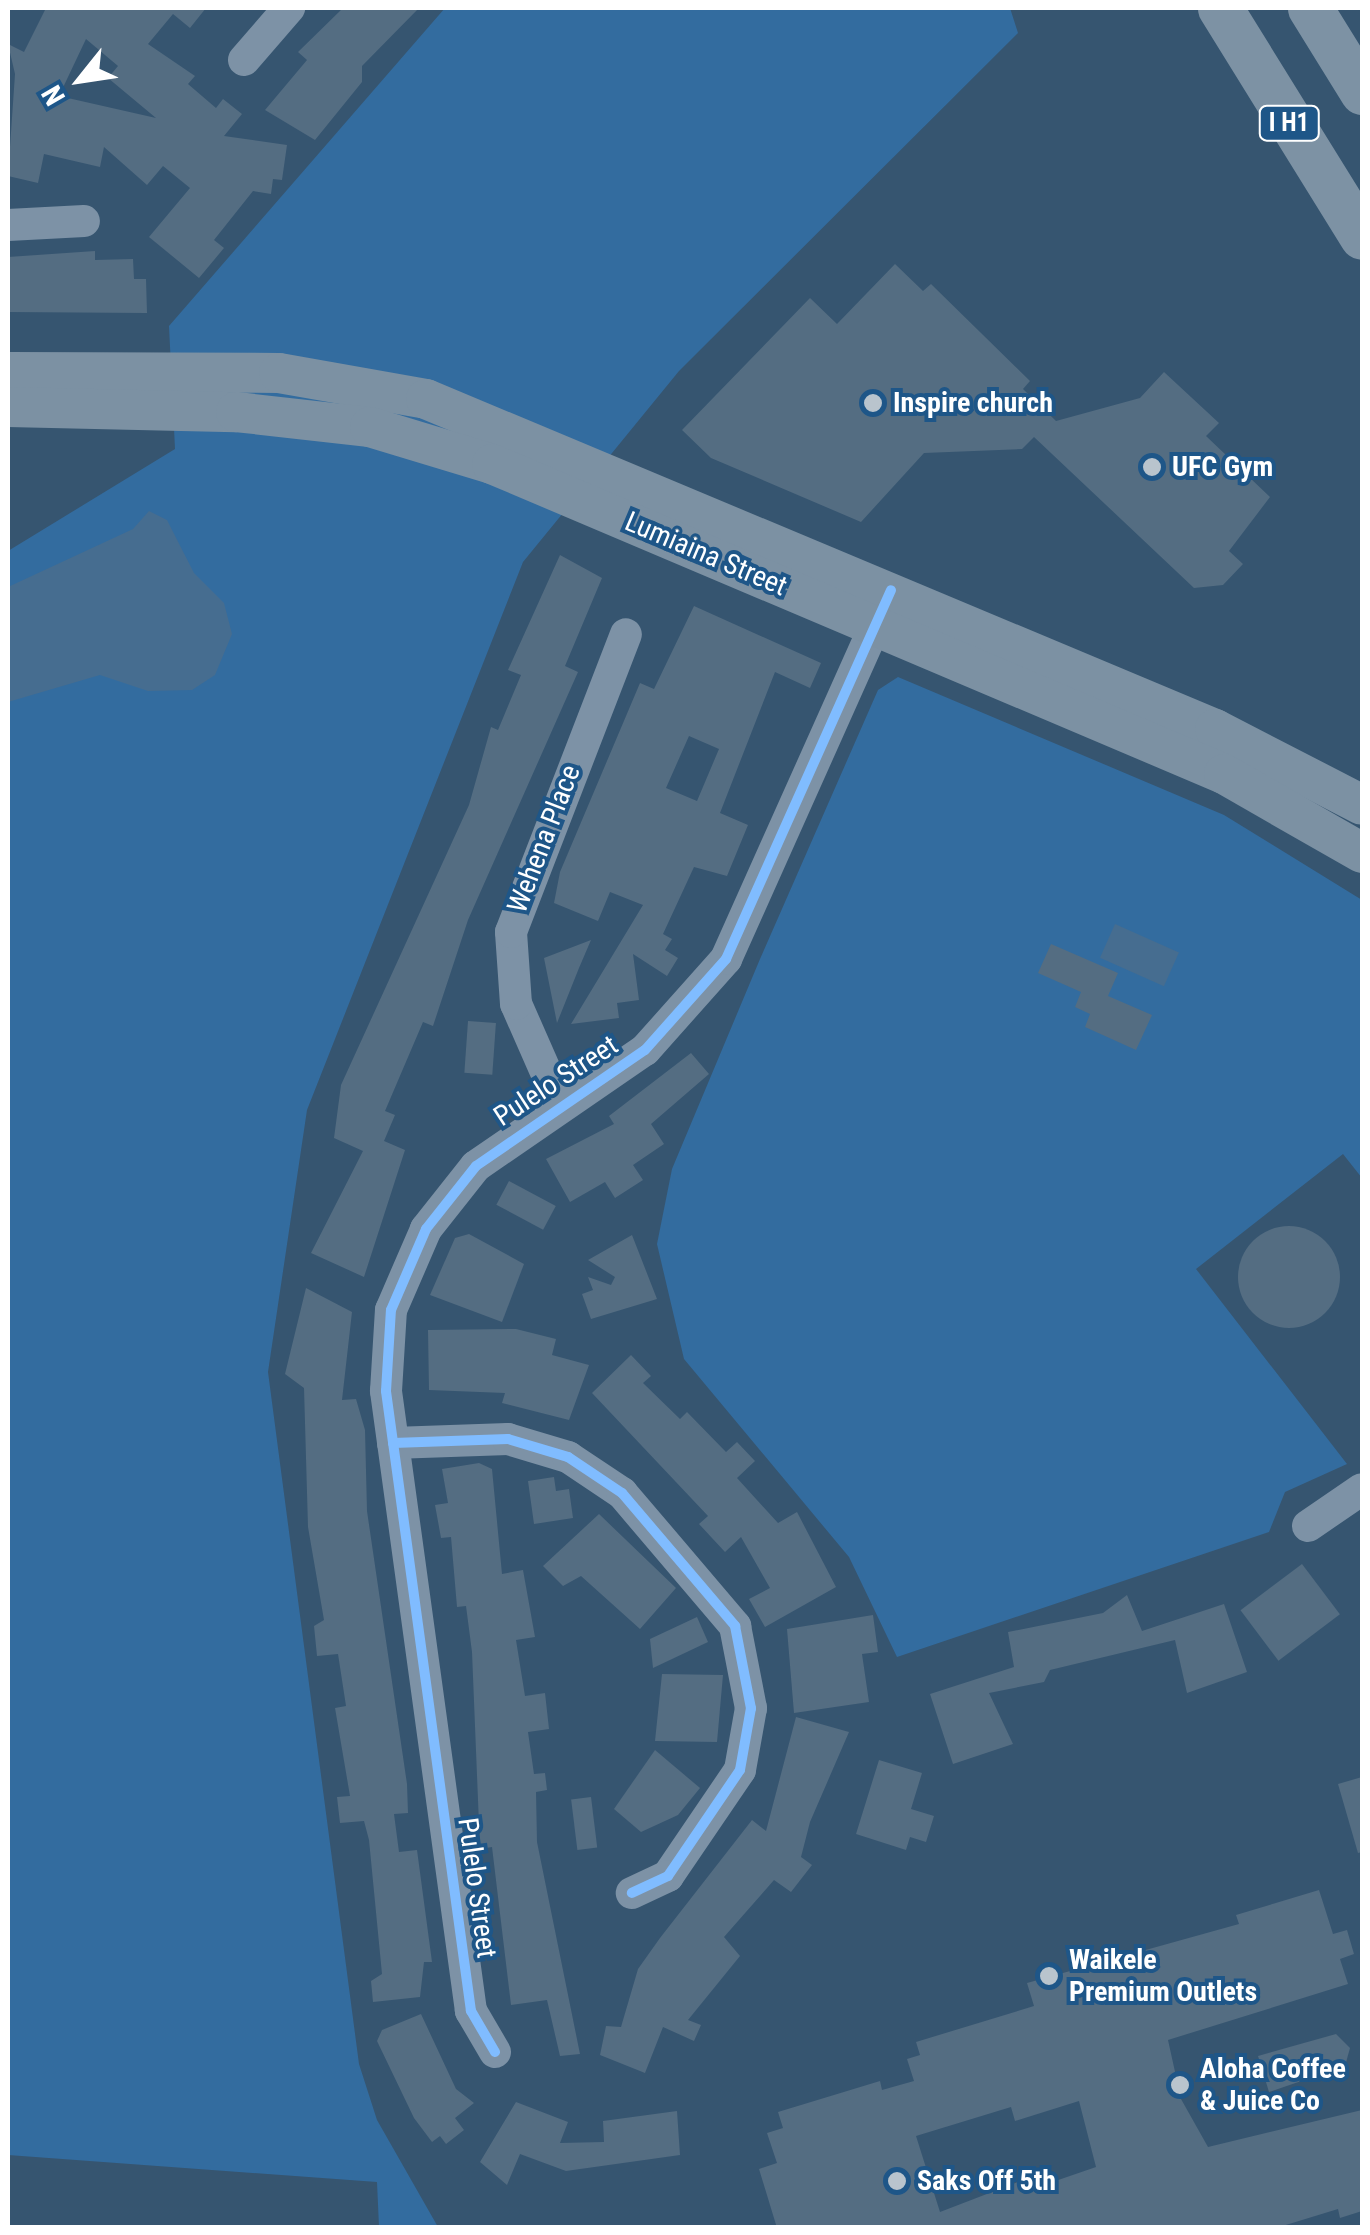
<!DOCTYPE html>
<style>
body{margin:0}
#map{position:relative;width:1370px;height:2235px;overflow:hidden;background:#365570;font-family:"Roboto Condensed",sans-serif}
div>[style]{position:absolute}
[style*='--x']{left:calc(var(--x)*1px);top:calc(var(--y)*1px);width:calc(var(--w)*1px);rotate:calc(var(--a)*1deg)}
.green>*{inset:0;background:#336c9f}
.water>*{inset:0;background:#466d90;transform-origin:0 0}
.building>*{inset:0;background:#546d82;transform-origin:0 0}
.round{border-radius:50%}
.minor>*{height:32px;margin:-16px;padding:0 16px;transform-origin:16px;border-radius:16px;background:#7d92a6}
.major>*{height:40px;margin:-20px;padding:0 20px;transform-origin:20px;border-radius:20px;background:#7c91a3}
.highway>*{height:45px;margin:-22.5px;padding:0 22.5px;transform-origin:22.5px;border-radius:22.5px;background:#7d92a4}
.cycleway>*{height:10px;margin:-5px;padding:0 5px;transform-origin:5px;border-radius:5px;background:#80bcff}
.dots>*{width:28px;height:28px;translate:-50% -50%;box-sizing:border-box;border:5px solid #1e5688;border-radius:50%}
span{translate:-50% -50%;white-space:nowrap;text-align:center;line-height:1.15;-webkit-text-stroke:8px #1e5688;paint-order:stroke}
.shield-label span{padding:2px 8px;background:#1e5688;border:2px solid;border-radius:8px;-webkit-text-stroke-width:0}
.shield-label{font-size:25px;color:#fff;font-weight:700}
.poi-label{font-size:28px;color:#fff;font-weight:700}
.left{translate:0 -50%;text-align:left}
.street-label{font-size:28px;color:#fff}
.frame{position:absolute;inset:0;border:10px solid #fff;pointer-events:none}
.north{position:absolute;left:30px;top:30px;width:100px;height:100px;-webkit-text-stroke:8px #1e5688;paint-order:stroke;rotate:240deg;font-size:28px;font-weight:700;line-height:40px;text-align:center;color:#fff}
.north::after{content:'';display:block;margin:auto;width:35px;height:45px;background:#fff;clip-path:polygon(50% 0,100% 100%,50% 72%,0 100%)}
</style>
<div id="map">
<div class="green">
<div style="clip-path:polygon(445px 8px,1010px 8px,1018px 33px,679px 371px,523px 562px,307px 1110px,268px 1372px,359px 2064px,377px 2120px,438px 2227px,379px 2227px,377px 2182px,8px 2155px,8px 551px,175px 449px,169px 326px)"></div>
<div style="clip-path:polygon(898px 677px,1224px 815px,1362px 900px,1362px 1178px,1343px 1154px,1196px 1269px,1347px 1464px,1285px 1492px,1269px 1532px,897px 1657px,849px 1557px,684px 1359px,657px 1244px,672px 1169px,760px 959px,878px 690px)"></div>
</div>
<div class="water">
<div style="clip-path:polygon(149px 511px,167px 520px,194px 573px,224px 603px,232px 634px,215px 675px,192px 690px,148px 691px,100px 675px,8px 702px,8px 587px,133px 529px)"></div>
<div style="left:1115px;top:924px;width:70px;height:37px;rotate:24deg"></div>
</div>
<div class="building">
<div style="clip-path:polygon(evenodd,46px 8px,206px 8px,190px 28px,173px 14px,148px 44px,195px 76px,188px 84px,216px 108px,223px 99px,242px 114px,224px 136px,287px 145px,282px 180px,273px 179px,271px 194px,253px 191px,214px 240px,224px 248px,199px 278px,149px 237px,190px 188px,163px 166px,147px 185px,104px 147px,100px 167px,44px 154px,38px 183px,8px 176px,15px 74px,8px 44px,24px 52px,46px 8px,86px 39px,118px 66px,108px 78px,156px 118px,59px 96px,86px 39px)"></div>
<div style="clip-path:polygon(343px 8px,419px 8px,362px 66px,362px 82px,315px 140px,265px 110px,307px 60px,298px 52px)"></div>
<div style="clip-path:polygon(95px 251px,95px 260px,133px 259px,134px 279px,146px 279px,147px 313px,8px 312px,8px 257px)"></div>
<div style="clip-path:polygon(895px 264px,923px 291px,931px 284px,1030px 381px,1023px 389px,1056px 421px,1140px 398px,1164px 372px,1219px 423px,1206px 436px,1270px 497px,1229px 551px,1243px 564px,1223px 585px,1194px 588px,1034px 437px,1022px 449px,924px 453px,861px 522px,711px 458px,682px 430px,810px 298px,837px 324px)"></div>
<div style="clip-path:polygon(560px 555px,602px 578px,565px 666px,578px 672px,468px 920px,433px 1026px,423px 1022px,385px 1111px,395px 1115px,384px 1141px,405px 1150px,364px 1277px,311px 1253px,363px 1151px,334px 1138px,341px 1085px,469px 805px,491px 727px,498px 730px,521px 675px,508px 670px)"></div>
<div style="clip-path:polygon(evenodd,694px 606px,821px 663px,810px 688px,775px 672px,720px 813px,748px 825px,727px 876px,694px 867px,663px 934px,672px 939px,665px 950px,678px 958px,667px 976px,633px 954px,639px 1000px,617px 1003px,619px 1018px,571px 1024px,643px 905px,610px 892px,598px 921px,554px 903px,560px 872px,640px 683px,654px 689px,694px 606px,689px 736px,719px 749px,697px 801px,666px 788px,689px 736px)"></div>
<div style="clip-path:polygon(591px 940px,579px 968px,557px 1023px,544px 958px)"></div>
<div style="clip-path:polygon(1051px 944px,1118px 973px,1108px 996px,1152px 1015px,1136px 1050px,1085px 1027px,1090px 1014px,1075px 1007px,1081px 992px,1038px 973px)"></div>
<div style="left:468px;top:1021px;width:28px;height:52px;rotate:4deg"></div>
<div style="clip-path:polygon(691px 1053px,709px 1074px,651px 1124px,664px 1144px,633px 1165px,643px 1180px,615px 1198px,605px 1182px,570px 1202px,546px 1159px,614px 1124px,609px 1116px)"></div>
<div style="left:509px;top:1181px;width:53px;height:27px;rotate:28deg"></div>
<div class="round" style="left:1238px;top:1226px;width:102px;height:102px"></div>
<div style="clip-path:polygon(469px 1234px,524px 1264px,502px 1322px,430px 1295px,455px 1238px)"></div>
<div style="clip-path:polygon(632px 1235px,657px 1299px,591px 1319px,582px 1294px,593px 1290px,588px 1277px,611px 1285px,615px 1277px,588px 1260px)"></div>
<div style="clip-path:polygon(306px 1288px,352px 1312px,342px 1400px,356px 1399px,365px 1430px,367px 1511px,407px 1784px,408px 1813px,394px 1814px,399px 1852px,417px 1850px,432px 1962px,424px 1962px,420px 1997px,373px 2002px,371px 1981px,382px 1974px,369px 1840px,364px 1821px,340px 1823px,337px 1797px,350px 1796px,335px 1708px,346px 1706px,338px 1654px,317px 1656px,314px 1626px,324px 1620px,308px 1527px,304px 1388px,285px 1374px)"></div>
<div style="clip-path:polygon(516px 1329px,556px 1339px,552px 1355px,589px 1365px,569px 1420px,502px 1403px,505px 1393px,429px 1390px,428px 1330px)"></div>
<div style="clip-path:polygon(631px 1355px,651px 1376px,643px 1383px,680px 1419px,687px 1412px,726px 1452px,737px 1442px,755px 1461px,737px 1478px,778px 1523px,797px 1512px,836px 1587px,765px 1627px,749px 1599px,770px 1588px,741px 1537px,725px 1552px,699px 1524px,708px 1516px,592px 1393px)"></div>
<div style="clip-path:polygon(479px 1463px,492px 1469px,502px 1574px,523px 1570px,535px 1637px,516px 1640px,525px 1696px,545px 1693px,549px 1729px,528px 1732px,534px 1774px,545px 1773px,547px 1790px,536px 1792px,537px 1842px,580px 2054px,560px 2056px,547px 2000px,511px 2005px,492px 1847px,480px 1849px,472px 1652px,466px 1606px,457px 1607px,451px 1537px,441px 1538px,435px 1505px,448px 1503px,442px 1469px)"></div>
<div style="clip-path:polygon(554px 1477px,556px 1491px,569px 1489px,573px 1518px,534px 1524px,528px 1481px)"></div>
<div style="clip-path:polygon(599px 1514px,676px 1588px,640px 1629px,581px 1576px,563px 1586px,543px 1566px)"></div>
<div style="left:1302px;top:1564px;width:63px;height:77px;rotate:53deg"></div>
<div style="clip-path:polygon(1127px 1595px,1142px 1631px,1224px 1604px,1247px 1672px,1187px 1693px,1175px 1640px,1050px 1670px,1044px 1682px,989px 1693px,1013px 1744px,953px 1764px,930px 1694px,1014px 1667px,1008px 1632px,1103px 1613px)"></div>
<div style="clip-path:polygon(873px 1615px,878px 1652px,862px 1654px,869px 1702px,794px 1713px,787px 1629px)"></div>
<div style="clip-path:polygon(697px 1617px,708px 1642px,653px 1668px,650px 1639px)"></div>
<div style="clip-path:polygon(662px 1674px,723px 1675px,717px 1742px,655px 1741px)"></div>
<div style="clip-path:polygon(796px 1717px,849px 1732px,810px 1822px,801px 1857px,812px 1865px,791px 1892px,774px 1880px,724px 1937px,740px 1956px,688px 2020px,701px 2025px,694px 2041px,663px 2027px,645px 2073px,600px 2055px,606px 2026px,621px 2027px,638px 1969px,660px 1938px,752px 1820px,766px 1831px)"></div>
<div style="clip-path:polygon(655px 1750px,700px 1788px,678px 1815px,641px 1832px,614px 1809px)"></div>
<div style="clip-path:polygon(879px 1760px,922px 1773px,911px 1809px,934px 1816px,926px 1842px,910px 1837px,906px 1850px,856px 1834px)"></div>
<div style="clip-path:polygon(1362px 1777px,1362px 1852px,1358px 1853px,1338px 1784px)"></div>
<div style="left:591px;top:1797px;width:51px;height:20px;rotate:83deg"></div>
<div style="clip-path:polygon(evenodd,1319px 1890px,1333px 1934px,1347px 1930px,1354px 1954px,1340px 1959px,1348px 1984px,1168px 2040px,1181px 2099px,1208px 2147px,1362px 2110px,1362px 2211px,1340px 2218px,1338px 2209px,1276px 2228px,777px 2228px,759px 2169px,777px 2163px,767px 2133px,783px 2128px,778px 2112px,880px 2081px,882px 2090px,914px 2081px,907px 2059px,920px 2055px,916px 2042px,1034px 2006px,1027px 1983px,1239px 1924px,1236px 1915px,1319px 1890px,1079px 2101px,1096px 2167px,1035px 2188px,1031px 2177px,940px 2212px,916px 2136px,1011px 2107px,1015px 2121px,1079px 2101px)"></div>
<div style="clip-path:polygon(421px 2014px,456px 2089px,474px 2103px,455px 2118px,464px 2130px,446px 2144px,440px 2136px,432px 2142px,414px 2118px,377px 2041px,382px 2030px)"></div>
<div style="clip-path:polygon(1336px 2034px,1350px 2048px,1345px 2066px,1269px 2092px,1258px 2056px)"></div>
<div style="clip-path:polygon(516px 2102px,568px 2122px,560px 2143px,604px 2142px,603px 2121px,677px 2111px,680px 2155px,566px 2171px,520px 2154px,507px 2185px,480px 2162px)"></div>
</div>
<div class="minor">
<div style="--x:244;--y:60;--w:69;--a:-49.1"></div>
<div style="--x:8;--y:225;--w:76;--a:-3"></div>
<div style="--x:560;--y:1104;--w:109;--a:-113.7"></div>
<div style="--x:516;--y:1004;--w:72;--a:-94"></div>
<div style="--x:511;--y:932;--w:319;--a:-68.9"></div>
<div style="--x:393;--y:1443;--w:115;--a:-2"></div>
<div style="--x:508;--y:1439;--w:63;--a:16.7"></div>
<div style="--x:568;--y:1457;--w:65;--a:33.7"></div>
<div style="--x:622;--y:1493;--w:175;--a:49.6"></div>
<div style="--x:735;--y:1626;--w:84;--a:79"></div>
<div style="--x:751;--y:1708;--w:63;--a:100.1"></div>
<div style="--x:740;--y:1770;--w:128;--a:124.2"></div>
<div style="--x:668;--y:1876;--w:40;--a:155"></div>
<div style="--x:1308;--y:1526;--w:65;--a:-34.4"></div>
<div style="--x:495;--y:2052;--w:48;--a:-120.3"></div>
<div style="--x:471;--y:2011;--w:626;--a:-97.81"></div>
<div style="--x:386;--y:1391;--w:81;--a:-86.5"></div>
<div style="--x:391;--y:1310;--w:88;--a:-66.6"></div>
<div style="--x:426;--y:1229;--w:80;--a:-51.6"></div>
<div style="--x:476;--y:1166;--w:205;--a:-34.5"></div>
<div style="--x:645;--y:1050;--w:122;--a:-48.3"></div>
<div style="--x:726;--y:959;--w:388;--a:-65.9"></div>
</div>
<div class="major">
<div style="--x:8;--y:372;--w:271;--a:0.2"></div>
<div style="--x:279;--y:373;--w:149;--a:10"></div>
<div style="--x:426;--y:399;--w:855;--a:22.7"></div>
<div style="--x:1215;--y:729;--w:165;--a:27.3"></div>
<div style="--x:8;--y:407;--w:228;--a:1.3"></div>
<div style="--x:236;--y:412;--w:135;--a:6.4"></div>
<div style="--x:370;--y:427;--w:127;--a:16.9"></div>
<div style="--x:492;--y:464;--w:795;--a:22.95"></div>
<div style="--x:1224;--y:774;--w:159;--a:29.8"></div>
</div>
<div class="highway">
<div style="--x:1220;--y:8;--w:269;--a:58.2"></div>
<div style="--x:1310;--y:8;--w:99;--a:58.2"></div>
</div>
<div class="cycleway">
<div style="--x:393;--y:1443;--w:115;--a:-2"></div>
<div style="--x:508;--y:1439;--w:63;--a:16.7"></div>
<div style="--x:568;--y:1457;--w:65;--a:33.7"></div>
<div style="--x:622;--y:1493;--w:175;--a:49.6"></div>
<div style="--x:735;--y:1626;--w:84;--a:79"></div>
<div style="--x:751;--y:1708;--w:63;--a:100.1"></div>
<div style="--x:740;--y:1770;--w:128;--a:124.2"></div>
<div style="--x:668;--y:1876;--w:40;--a:155"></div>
<div style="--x:495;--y:2052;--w:48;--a:-120.3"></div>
<div style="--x:471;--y:2011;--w:626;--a:-97.81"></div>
<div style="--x:386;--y:1391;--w:81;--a:-86.5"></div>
<div style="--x:391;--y:1310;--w:88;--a:-66.6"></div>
<div style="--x:426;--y:1229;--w:80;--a:-51.6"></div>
<div style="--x:476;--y:1166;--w:205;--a:-34.5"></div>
<div style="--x:645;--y:1050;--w:122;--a:-48.3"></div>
<div style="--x:726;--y:959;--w:404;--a:-65.9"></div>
</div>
<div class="dots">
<div style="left:873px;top:403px;background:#b9c4cd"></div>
<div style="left:1152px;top:467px;background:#b9c4cd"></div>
<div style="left:1049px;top:1976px;background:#b9c4cd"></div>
<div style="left:1180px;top:2085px;background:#b9c4cd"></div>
<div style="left:897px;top:2181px;background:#b9c4cd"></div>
</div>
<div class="shield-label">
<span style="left:1289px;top:123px">I H1</span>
</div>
<div class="poi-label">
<span class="left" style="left:893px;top:403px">Inspire church</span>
<span class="left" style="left:1172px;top:467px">UFC Gym</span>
<span class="left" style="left:1069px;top:1976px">Waikele<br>Premium Outlets</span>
<span class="left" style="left:1200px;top:2085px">Aloha Coffee<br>&amp; Juice Co</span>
<span class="left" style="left:917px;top:2181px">Saks Off 5th</span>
</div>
<div class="street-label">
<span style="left:706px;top:554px;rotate:23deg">Lumiaina Street</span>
<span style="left:544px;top:839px;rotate:-69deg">Wehena Place</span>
<span style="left:556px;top:1081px;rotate:-33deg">Pulelo Street</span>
<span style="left:477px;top:1888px;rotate:82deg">Pulelo Street</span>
</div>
<div class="frame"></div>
<div class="north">N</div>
</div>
